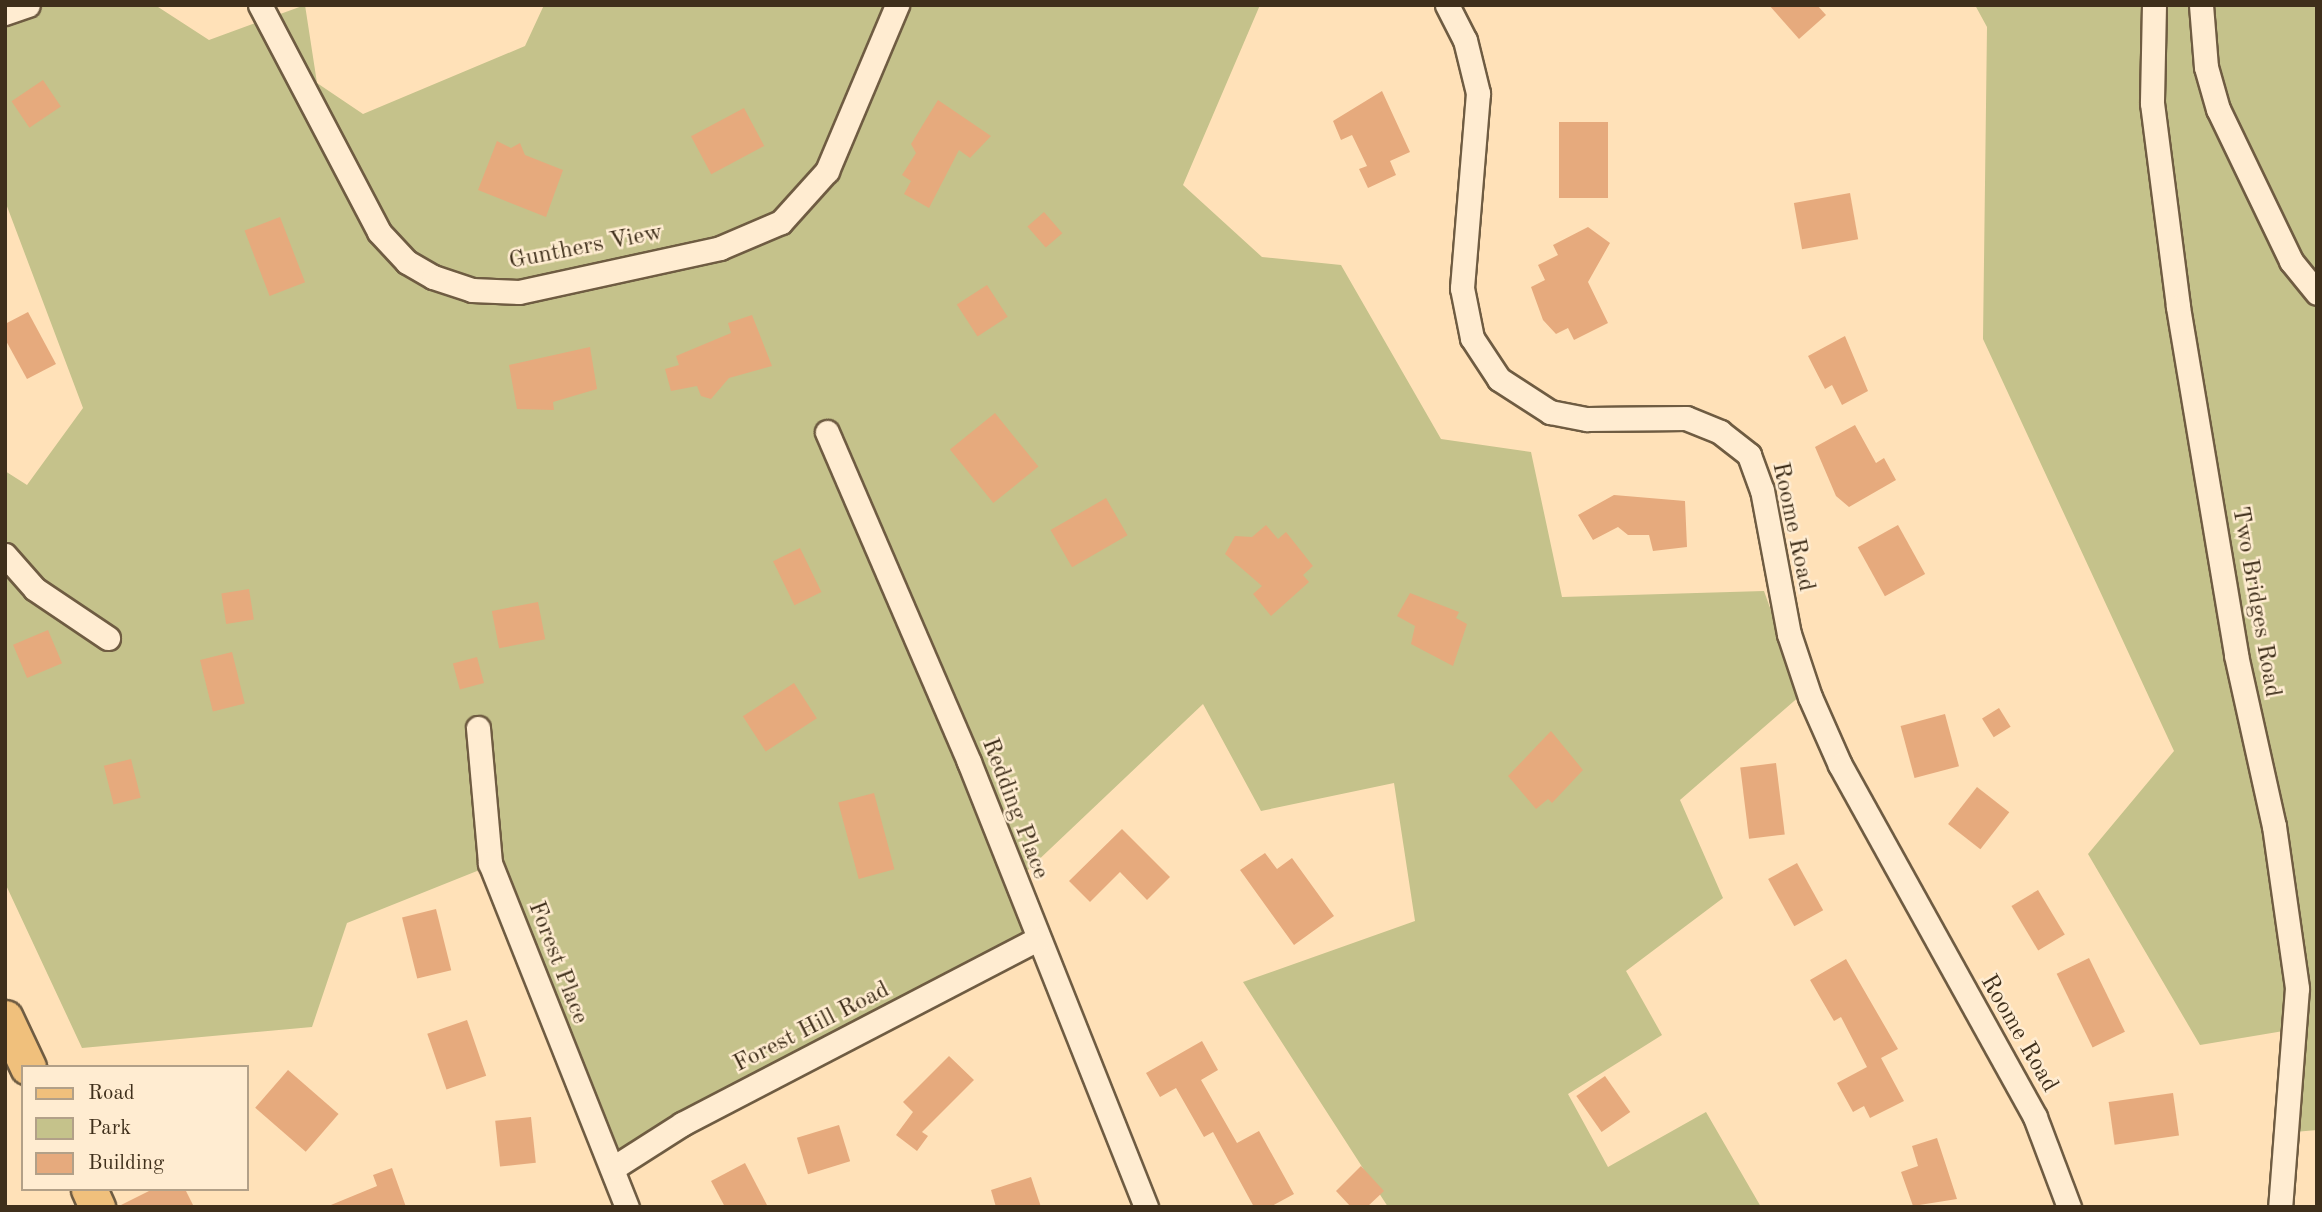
<!DOCTYPE html>
<style>
body{margin:0}
#map{position:relative;width:2322px;height:1212px;overflow:hidden;background:#ffe1b8;font-family:"Old Standard TT",serif}
div>[style]{position:absolute}
[style*='--x']{left:calc(var(--x)*1px);top:calc(var(--y)*1px);width:calc(var(--w)*1px);rotate:calc(var(--a)*1deg)}
.green>*{inset:0;background:#c5c28b}
.building>*{inset:0;background:#e6aa7d;transform-origin:0 0}
.roads{filter:drop-shadow(2px 0 #6f5c42) drop-shadow(-2px 0 #6f5c42) drop-shadow(0 2px #6f5c42) drop-shadow(0 -2px #6f5c42)}
.minor>*{height:23px;margin:-11.5px;padding:0 11.5px;transform-origin:11.5px;border-radius:11.5px;background:#ffecd1}
.primary>*{height:35px;margin:-17.5px;padding:0 17.5px;transform-origin:17.5px;border-radius:17.5px;background:#f0c07c}
span{translate:-50% -50%;white-space:nowrap;text-align:center;line-height:1.15;-webkit-text-stroke:5px #ffecd1;paint-order:stroke}
.street-label{font-size:24px;color:#3f2f1b}
.frame{position:absolute;inset:0;border:7px solid #3f2f1b;pointer-events:none}
.legend{position:absolute;left:21px;top:1065px;width:228px;height:126px;box-sizing:border-box;background:#ffecd1;border:2px solid #b2a088;margin:0;padding:9px 12px;list-style:none;font-size:21px;color:#3f2f1b}
.legend li{display:flex;align-items:center;gap:14px;height:35px}
.legend b{width:35px;border:2px solid #b2a088}
</style>
<div id="map">
<div class="green">
<div style="clip-path:polygon(5px 5px,155px 5px,209px 40px,305px 5px,317px 83px,363px 114px,525px 46px,544px 5px,1260px 5px,1183px 185px,1262px 257px,1341px 265px,1441px 439px,1531px 452px,1562px 597px,1764px 591px,1801px 695px,1680px 800px,1723px 898px,1626px 971px,1662px 1035px,1568px 1094px,1608px 1167px,1706px 1112px,1761px 1207px,1388px 1207px,1243px 982px,1415px 921px,1394px 783px,1261px 811px,1203px 704px,1011px 886px,1032px 943px,610px 1166px,487px 867px,347px 923px,312px 1027px,82px 1048px,5px 883px,5px 471px,27px 485px,83px 408px,5px 201px)"></div>
<div style="clip-path:polygon(1975px 5px,2317px 5px,2317px 1130px,2283px 1133px,2289px 1030px,2200px 1045px,2088px 854px,2174px 751px,1983px 339px,1987px 27px)"></div>
</div>
<div class="building">
<div style="clip-path:polygon(1769px 5px,1817px 5px,1826px 15px,1799px 39px)"></div>
<div style="left:43px;top:80px;width:32px;height:38px;rotate:56deg"></div>
<div style="clip-path:polygon(1382px 91px,1410px 152px,1390px 161px,1396px 175px,1368px 188px,1359px 169px,1367px 166px,1352px 135px,1341px 140px,1333px 121px)"></div>
<div style="clip-path:polygon(938px 100px,991px 136px,970px 158px,959px 150px,929px 208px,904px 194px,911px 181px,902px 175px,916px 153px,911px 144px)"></div>
<div style="left:744px;top:108px;width:43px;height:60px;rotate:62deg"></div>
<div style="left:1608px;top:122px;width:76px;height:49px;rotate:90deg"></div>
<div style="clip-path:polygon(497px 141px,511px 148px,520px 143px,525px 155px,563px 170px,546px 217px,478px 190px)"></div>
<div style="left:1850px;top:193px;width:47px;height:57px;rotate:80deg"></div>
<div style="left:1044px;top:212px;width:28px;height:22px;rotate:49deg"></div>
<div style="left:280px;top:217px;width:70px;height:38px;rotate:69deg"></div>
<div style="clip-path:polygon(1588px 227px,1610px 243px,1588px 282px,1608px 323px,1574px 340px,1568px 328px,1556px 334px,1543px 320px,1531px 287px,1545px 280px,1538px 265px,1558px 255px,1553px 245px)"></div>
<div style="left:987px;top:285px;width:38px;height:36px;rotate:57deg"></div>
<div style="clip-path:polygon(28px 312px,56px 364px,27px 379px,5px 339px,5px 324px)"></div>
<div style="clip-path:polygon(752px 315px,772px 366px,729px 378px,711px 399px,701px 396px,697px 386px,671px 391px,665px 369px,679px 365px,676px 356px,731px 333px,728px 323px)"></div>
<div style="clip-path:polygon(1845px 336px,1868px 391px,1842px 405px,1832px 385px,1825px 389px,1808px 356px)"></div>
<div style="clip-path:polygon(590px 347px,597px 389px,553px 402px,554px 410px,517px 409px,509px 365px)"></div>
<div style="left:995px;top:413px;width:69px;height:58px;rotate:51deg"></div>
<div style="clip-path:polygon(1855px 425px,1876px 463px,1884px 458px,1896px 480px,1849px 507px,1836px 496px,1815px 447px)"></div>
<div style="clip-path:polygon(1614px 495px,1685px 501px,1687px 547px,1653px 551px,1649px 535px,1628px 535px,1618px 527px,1593px 540px,1578px 515px)"></div>
<div style="left:1106px;top:498px;width:43px;height:64px;rotate:60deg"></div>
<div style="clip-path:polygon(1266px 525px,1278px 539px,1286px 532px,1313px 566px,1303px 575px,1309px 582px,1271px 616px,1253px 594px,1262px 586px,1225px 554px,1235px 536px,1252px 537px)"></div>
<div style="left:1898px;top:525px;width:56px;height:46px;rotate:61deg"></div>
<div style="left:800px;top:548px;width:49px;height:30px;rotate:64deg"></div>
<div style="left:249px;top:589px;width:31px;height:28px;rotate:81deg"></div>
<div style="clip-path:polygon(1410px 593px,1459px 612px,1456px 618px,1467px 624px,1453px 666px,1411px 644px,1415px 626px,1397px 616px)"></div>
<div style="left:538px;top:602px;width:38px;height:47px;rotate:79deg"></div>
<div style="left:48px;top:630px;width:36px;height:38px;rotate:67deg"></div>
<div style="left:232px;top:652px;width:53px;height:33px;rotate:76deg"></div>
<div style="left:477px;top:657px;width:27px;height:25px;rotate:75deg"></div>
<div style="left:794px;top:683px;width:42px;height:61px;rotate:57deg"></div>
<div style="left:1999px;top:708px;width:22px;height:20px;rotate:58deg"></div>
<div style="left:1945px;top:714px;width:54px;height:46px;rotate:75deg"></div>
<div style="clip-path:polygon(1551px 731px,1583px 770px,1552px 803px,1548px 799px,1536px 809px,1508px 776px)"></div>
<div style="left:131px;top:759px;width:40px;height:28px;rotate:76deg"></div>
<div style="left:1776px;top:763px;width:72px;height:36px;rotate:83deg"></div>
<div style="left:1977px;top:787px;width:41px;height:47px;rotate:38deg"></div>
<div style="left:874px;top:793px;width:79px;height:37px;rotate:75deg"></div>
<div style="clip-path:polygon(1122px 829px,1170px 877px,1147px 900px,1120px 872px,1090px 902px,1069px 881px)"></div>
<div style="clip-path:polygon(1265px 853px,1277px 869px,1292px 858px,1334px 916px,1294px 945px,1240px 870px)"></div>
<div style="left:1797px;top:863px;width:54px;height:33px;rotate:61deg"></div>
<div style="left:2038px;top:890px;width:52px;height:31px;rotate:59deg"></div>
<div style="left:436px;top:909px;width:63px;height:35px;rotate:76deg"></div>
<div style="left:2089px;top:958px;width:82px;height:36px;rotate:64deg"></div>
<div style="clip-path:polygon(1846px 959px,1898px 1049px,1881px 1058px,1904px 1101px,1870px 1118px,1864px 1106px,1853px 1112px,1837px 1083px,1867px 1067px,1841px 1017px,1834px 1021px,1810px 980px)"></div>
<div style="left:467px;top:1020px;width:59px;height:42px;rotate:71deg"></div>
<div style="clip-path:polygon(1202px 1041px,1218px 1070px,1201px 1080px,1237px 1143px,1259px 1131px,1294px 1194px,1270px 1207px,1254px 1207px,1213px 1132px,1204px 1137px,1176px 1088px,1160px 1097px,1146px 1073px)"></div>
<div style="clip-path:polygon(949px 1056px,974px 1080px,922px 1132px,928px 1136px,917px 1151px,896px 1135px,913px 1112px,903px 1102px)"></div>
<div style="left:288px;top:1070px;width:67px;height:50px;rotate:41deg"></div>
<div style="left:1605px;top:1076px;width:44px;height:35px;rotate:55deg"></div>
<div style="left:2173px;top:1093px;width:43px;height:65px;rotate:82deg"></div>
<div style="left:531px;top:1117px;width:46px;height:36px;rotate:84deg"></div>
<div style="left:839px;top:1125px;width:38px;height:44px;rotate:73deg"></div>
<div style="clip-path:polygon(1937px 1138px,1957px 1199px,1913px 1206px,1901px 1172px,1918px 1166px,1912px 1146px)"></div>
<div style="clip-path:polygon(745px 1163px,768px 1207px,725px 1207px,711px 1181px)"></div>
<div style="clip-path:polygon(1361px 1166px,1384px 1191px,1367px 1207px,1351px 1207px,1336px 1191px)"></div>
<div style="clip-path:polygon(392px 1168px,406px 1207px,326px 1207px,377px 1186px,373px 1175px)"></div>
<div style="clip-path:polygon(1031px 1177px,1041px 1207px,996px 1207px,991px 1190px)"></div>
<div style="clip-path:polygon(153px 1189px,185px 1189px,194px 1207px,117px 1207px)"></div>
</div>
<div class="roads">
<div class="minor">
<div style="--x:260;--y:5;--w:256;--a:62.3"></div>
<div style="--x:379;--y:232;--w:41;--a:47"></div>
<div style="--x:407;--y:262;--w:30;--a:30"></div>
<div style="--x:433;--y:277;--w:41;--a:18.4"></div>
<div style="--x:472;--y:290;--w:47;--a:2.4"></div>
<div style="--x:519;--y:292;--w:206;--a:-12.3"></div>
<div style="--x:720;--y:248;--w:66;--a:-23.1"></div>
<div style="--x:781;--y:222;--w:69;--a:-48"></div>
<div style="--x:827;--y:171;--w:180;--a:-67.1"></div>
<div style="--x:1447;--y:5;--w:39;--a:63"></div>
<div style="--x:1465;--y:40;--w:55;--a:76.2"></div>
<div style="--x:1478;--y:93;--w:196;--a:94.7"></div>
<div style="--x:1462;--y:288;--w:51;--a:78.7"></div>
<div style="--x:1472;--y:338;--w:49;--a:56.6"></div>
<div style="--x:1499;--y:379;--w:61;--a:32.9"></div>
<div style="--x:1550;--y:412;--w:38;--a:11"></div>
<div style="--x:1587;--y:419;--w:99;--a:-0.6"></div>
<div style="--x:1686;--y:418;--w:37;--a:22"></div>
<div style="--x:1720;--y:432;--w:37;--a:38"></div>
<div style="--x:1749;--y:455;--w:37;--a:70"></div>
<div style="--x:1762;--y:490;--w:147;--a:79.4"></div>
<div style="--x:1789;--y:634;--w:66;--a:71.6"></div>
<div style="--x:1810;--y:697;--w:74;--a:66.2"></div>
<div style="--x:1840;--y:765;--w:402;--a:61"></div>
<div style="--x:2035;--y:1117;--w:96;--a:69.3"></div>
<div style="--x:2154;--y:5;--w:98;--a:91.2"></div>
<div style="--x:2152;--y:103;--w:206;--a:82.7"></div>
<div style="--x:2178;--y:307;--w:353;--a:80.5"></div>
<div style="--x:2236;--y:655;--w:175;--a:77.5"></div>
<div style="--x:2274;--y:826;--w:164;--a:81.9"></div>
<div style="--x:2297;--y:988;--w:220;--a:94.4"></div>
<div style="--x:2201;--y:5;--w:62;--a:85.4"></div>
<div style="--x:2206;--y:67;--w:44;--a:74.1"></div>
<div style="--x:2218;--y:109;--w:169;--a:64.3"></div>
<div style="--x:2291;--y:261;--w:41;--a:50.9"></div>
<div style="--x:5;--y:13;--w:24;--a:-19"></div>
<div style="--x:827;--y:432;--w:359;--a:66.7"></div>
<div style="--x:969;--y:762;--w:479;--a:68.3"></div>
<div style="--x:5;--y:555;--w:45;--a:48.6"></div>
<div style="--x:35;--y:589;--w:88;--a:33.9"></div>
<div style="--x:478;--y:728;--w:136;--a:84.9"></div>
<div style="--x:490;--y:863;--w:370;--a:68.3"></div>
<div style="--x:613;--y:1168;--w:82;--a:-32.5"></div>
<div style="--x:682;--y:1124;--w:400;--a:-27.5"></div>
</div>
<div class="primary">
<div style="--x:5;--y:1018;--w:54;--a:64.9"></div>
<div style="--x:89;--y:1189;--w:20;--a:66"></div>
</div>
</div>
<div class="street-label">
<span style="left:586px;top:248px;rotate:-11deg">Gunthers View</span>
<span style="left:1792px;top:527px;rotate:78deg">Roome Road</span>
<span style="left:2255px;top:602px;rotate:80deg">Two Bridges Road</span>
<span style="left:1014px;top:809px;rotate:69deg">Redding Place</span>
<span style="left:557px;top:963px;rotate:69deg">Forest Place</span>
<span style="left:812px;top:1028px;rotate:-27deg">Forest Hill Road</span>
<span style="left:2018px;top:1034px;rotate:60deg">Roome Road</span>
</div>
<div class="frame"></div>
<ul class="legend">
<li><b style="height:9px;background:#f0c07c"></b>Road</li>
<li><b style="height:19px;background:#c5c28b"></b>Park</li>
<li><b style="height:19px;background:#e6aa7d"></b>Building</li>
</ul>
</div>
